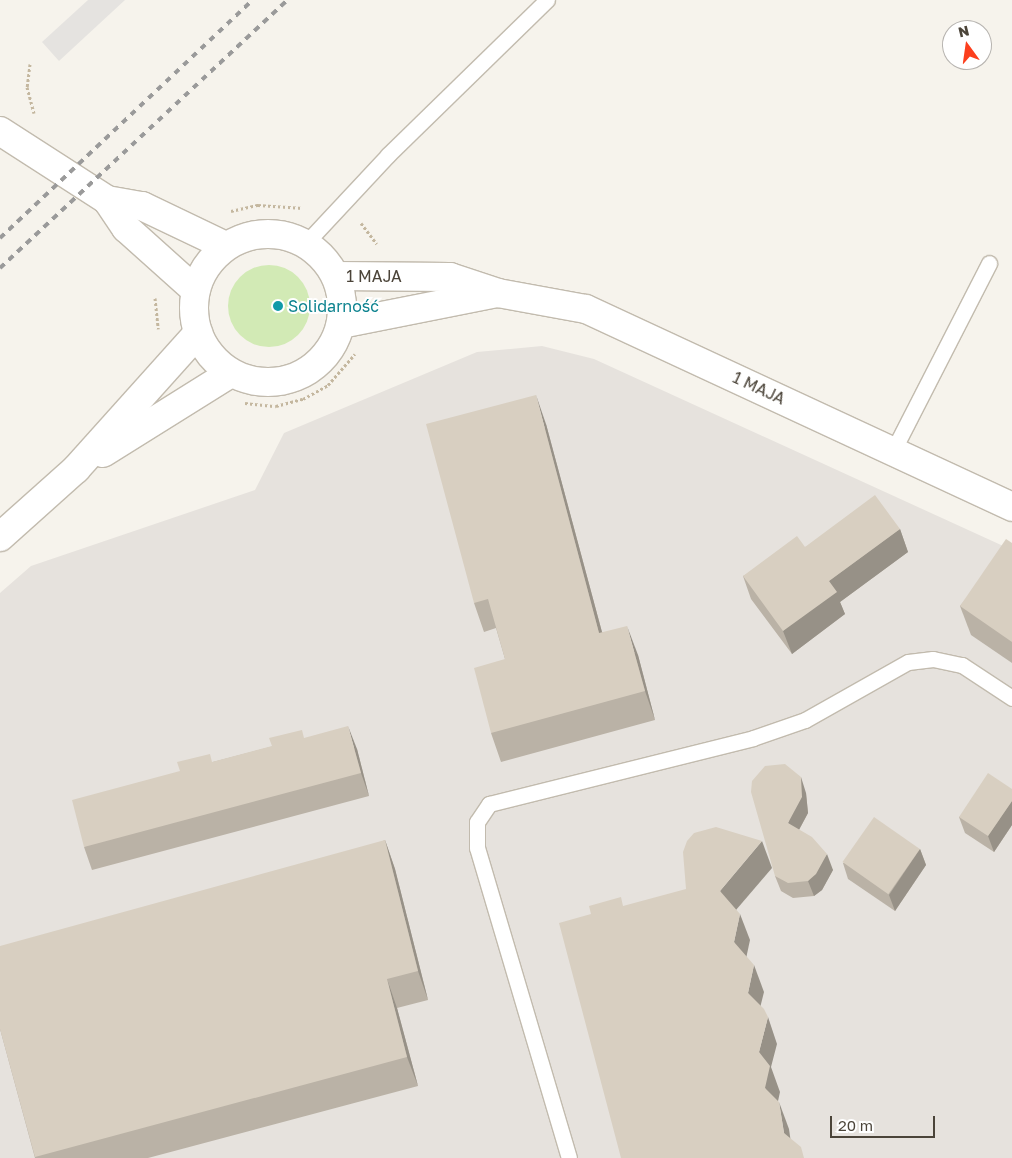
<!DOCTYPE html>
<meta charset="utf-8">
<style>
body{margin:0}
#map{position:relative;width:1012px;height:1158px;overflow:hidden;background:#f6f3ec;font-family:"Golos Text",sans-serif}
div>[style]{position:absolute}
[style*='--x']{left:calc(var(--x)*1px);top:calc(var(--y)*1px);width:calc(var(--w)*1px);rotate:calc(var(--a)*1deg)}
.industrial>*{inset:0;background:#e6e2dd}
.green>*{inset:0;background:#d2eab5}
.round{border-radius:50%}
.parking>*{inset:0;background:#e5e3e0}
.path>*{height:3px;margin-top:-1.5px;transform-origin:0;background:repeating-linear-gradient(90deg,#c4b79f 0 2.5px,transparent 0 5px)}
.roads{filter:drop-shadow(1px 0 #c2bbae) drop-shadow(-1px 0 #c2bbae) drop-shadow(0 1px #c2bbae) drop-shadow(0 -1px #c2bbae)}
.service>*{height:15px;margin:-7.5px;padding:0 7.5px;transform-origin:7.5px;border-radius:7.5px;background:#fff}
.tertiary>*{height:28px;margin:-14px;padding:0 14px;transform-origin:14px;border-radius:14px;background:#fff}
.tertiary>.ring{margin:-14px;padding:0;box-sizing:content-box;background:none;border:28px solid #fff;border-radius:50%}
.rail>*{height:4px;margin-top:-2px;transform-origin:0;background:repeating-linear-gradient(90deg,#9a9a9a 0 6px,transparent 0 12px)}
.wall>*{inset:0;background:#bab2a6}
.shaded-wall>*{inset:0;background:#979187}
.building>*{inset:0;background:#d8cfc1;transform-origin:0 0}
.dots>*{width:14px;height:14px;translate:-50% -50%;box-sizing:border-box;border:2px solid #fff;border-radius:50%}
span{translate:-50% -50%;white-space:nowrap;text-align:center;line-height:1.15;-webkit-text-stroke:4px #fff;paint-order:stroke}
.street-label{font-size:16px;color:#4b4439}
.culture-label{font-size:16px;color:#0d838f}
.left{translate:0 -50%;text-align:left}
.north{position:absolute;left:942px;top:20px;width:50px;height:50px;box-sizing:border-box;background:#fff;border:1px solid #b7b4b0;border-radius:50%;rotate:346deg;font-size:14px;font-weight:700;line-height:20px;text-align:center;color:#4b4439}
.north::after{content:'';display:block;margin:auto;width:18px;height:22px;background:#fc3f1d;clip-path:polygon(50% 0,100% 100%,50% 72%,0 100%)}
.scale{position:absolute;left:830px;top:1116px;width:105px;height:22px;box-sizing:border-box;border:2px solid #4b4439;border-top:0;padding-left:6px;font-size:15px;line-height:18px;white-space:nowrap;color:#4b4439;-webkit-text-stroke:4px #fff;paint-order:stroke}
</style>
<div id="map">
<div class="industrial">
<div style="clip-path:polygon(542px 346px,594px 359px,1012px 550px,1012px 1158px,0 1158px,0 593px,31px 566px,255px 490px,284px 433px,477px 352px)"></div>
</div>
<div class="green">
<div class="round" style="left:228px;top:265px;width:82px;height:82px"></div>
</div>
<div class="parking">
<div style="clip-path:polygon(88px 0,125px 0,59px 61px,42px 42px)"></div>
</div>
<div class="path">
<div style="--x:30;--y:64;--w:23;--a:97"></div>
<div style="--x:27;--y:87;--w:27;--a:75"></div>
<div style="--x:231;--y:211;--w:28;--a:-13"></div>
<div style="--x:258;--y:205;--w:45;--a:3.8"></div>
<div style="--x:361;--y:223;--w:26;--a:53"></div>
<div style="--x:155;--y:298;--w:31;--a:84"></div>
<div style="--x:245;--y:403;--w:31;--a:6"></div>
<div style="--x:276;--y:406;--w:28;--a:-15"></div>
<div style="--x:303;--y:399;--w:29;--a:-29"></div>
<div style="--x:328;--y:385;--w:41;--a:-48.9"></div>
</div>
<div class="roads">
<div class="service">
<div style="--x:306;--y:243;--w:120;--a:-47"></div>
<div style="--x:388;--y:155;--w:222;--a:-44.3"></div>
<div style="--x:893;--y:451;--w:211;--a:-62.9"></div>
<div style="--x:569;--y:1158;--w:323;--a:-106.5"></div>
<div style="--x:477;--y:848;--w:26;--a:-90"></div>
<div style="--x:477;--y:822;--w:22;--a:-56"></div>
<div style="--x:489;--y:804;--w:272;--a:-14"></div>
<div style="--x:753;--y:738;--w:55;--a:-19.1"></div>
<div style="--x:805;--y:720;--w:118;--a:-29.4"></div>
<div style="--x:908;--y:662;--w:25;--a:-7"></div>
<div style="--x:933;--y:659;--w:30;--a:12"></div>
<div style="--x:962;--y:665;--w:60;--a:33.4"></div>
</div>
<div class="tertiary">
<div style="--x:0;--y:131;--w:127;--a:32.8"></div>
<div style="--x:107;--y:200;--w:34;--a:56"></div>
<div style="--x:126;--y:228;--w:93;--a:41.9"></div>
<div style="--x:107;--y:200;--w:36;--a:10"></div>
<div style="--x:142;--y:206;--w:93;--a:25.5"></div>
<div class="ring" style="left:194px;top:234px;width:120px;height:120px"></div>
<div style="--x:336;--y:276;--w:114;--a:0.5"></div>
<div style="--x:450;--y:277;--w:51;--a:18.4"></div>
<div style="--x:498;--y:293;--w:89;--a:10.3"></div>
<div style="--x:586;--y:309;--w:470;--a:24.9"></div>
<div style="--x:341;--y:324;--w:159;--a:-11.2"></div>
<div style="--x:103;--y:453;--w:151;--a:-32"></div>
<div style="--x:0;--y:537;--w:102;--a:-41.8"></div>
<div style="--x:76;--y:469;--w:183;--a:-48.1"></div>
</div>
</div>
<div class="rail">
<div style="--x:0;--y:238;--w:347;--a:-43.3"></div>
<div style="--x:0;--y:268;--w:393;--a:-43"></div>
</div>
<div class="wall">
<div style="clip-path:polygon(546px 424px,602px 632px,638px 655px,655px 720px,501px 762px,491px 733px,505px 659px,496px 628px,484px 632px,474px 603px)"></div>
<div style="clip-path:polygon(900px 529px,908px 552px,840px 602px,845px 614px,792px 654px,751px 599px,743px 576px,805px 547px)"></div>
<div style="clip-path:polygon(1012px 543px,1012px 663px,971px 635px,960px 606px)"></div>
<div style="clip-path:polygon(305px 738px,357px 749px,369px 796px,92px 870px,84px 847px,213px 762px)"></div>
<div style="clip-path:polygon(1012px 789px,1012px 825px,994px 852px,965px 833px,959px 817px)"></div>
<div style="clip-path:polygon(806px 793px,808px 813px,799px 830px,833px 870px,822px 890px,814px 896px,793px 898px,781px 891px,775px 876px)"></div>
<div style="clip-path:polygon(385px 840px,395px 869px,428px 1000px,397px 1008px,418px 1086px,148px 1158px,35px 1158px,0 1029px)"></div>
<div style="clip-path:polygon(920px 849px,926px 865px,895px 911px,848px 879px,843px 863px)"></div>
</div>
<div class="shaded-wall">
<div style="clip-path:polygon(536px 395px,546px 424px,610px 662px,599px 633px)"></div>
<div style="clip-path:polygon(900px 529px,908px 552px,840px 602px,845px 614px,792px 654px,783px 631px,829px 581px)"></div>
<div style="clip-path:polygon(627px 626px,638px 655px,655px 720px,645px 691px)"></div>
<div style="clip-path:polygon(348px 726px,357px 749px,369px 796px,361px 773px)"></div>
<div style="clip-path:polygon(801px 777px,806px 793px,808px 813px,794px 839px,788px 823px)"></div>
<div style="clip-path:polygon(1012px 801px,1012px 825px,994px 852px,988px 836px)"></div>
<div style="clip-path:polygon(385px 840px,395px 869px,428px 1000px,418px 971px)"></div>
<div style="clip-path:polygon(762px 841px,772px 868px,730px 917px,720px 891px)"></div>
<div style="clip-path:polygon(920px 849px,926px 865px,895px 911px,889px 895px)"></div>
<div style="clip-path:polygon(827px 854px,833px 870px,822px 890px,814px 896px,808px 881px)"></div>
<div style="clip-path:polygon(740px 914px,750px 940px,744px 968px,734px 942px)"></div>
<div style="clip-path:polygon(754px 965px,764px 992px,757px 1020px,748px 993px)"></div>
<div style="clip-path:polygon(387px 979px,397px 1008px,418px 1086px,407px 1057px)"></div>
<div style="clip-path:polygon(768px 1017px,777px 1044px,771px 1067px,780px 1092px,775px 1115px,765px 1088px,759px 1052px)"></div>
<div style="clip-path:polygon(779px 1102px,789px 1129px,793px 1158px,784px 1133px)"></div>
</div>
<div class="building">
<div style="clip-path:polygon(536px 395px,599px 633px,627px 626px,645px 691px,491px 733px,474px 668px,505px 659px,488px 599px,474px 603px,426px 424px)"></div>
<div style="clip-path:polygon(875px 495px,900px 529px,829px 581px,837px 592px,783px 631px,743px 576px,797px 536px,805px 547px)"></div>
<div style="clip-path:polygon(1006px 539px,1012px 543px,1012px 642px,960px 606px)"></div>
<div style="clip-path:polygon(348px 726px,361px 773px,84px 847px,72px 800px,180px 771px,177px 762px,210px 754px,212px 762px,272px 746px,269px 738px,302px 730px,304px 738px)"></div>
<div style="clip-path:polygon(785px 764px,801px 777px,802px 797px,788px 823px,812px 837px,827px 854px,816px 874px,808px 881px,788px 883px,775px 876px,751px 792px,752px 781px,765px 766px)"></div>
<div style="clip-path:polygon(988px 773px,1012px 789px,1012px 801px,988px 836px,959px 817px)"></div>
<div style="left:874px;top:817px;width:56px;height:55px;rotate:35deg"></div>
<div style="clip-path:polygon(716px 827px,762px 841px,720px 891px,740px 914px,734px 942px,754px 965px,748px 993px,764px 1009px,768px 1017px,759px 1052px,770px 1066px,765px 1088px,779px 1102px,784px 1133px,801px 1147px,804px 1158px,621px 1158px,559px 923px,591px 914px,589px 906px,621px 897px,623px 906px,686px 889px,683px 852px,687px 841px,694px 833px)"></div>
<div style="clip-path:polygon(385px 840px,418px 971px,387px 979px,407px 1057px,35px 1157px,0 1029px,0 946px)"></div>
</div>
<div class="dots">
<div style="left:278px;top:306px;background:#0f9aa8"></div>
</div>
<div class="street-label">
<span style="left:374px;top:276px">1 MAJA</span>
<span style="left:759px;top:388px;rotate:25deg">1 MAJA</span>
</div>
<div class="culture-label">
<span class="left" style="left:288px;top:306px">Solidarność</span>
</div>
<div class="north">N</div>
<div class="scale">20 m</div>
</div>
